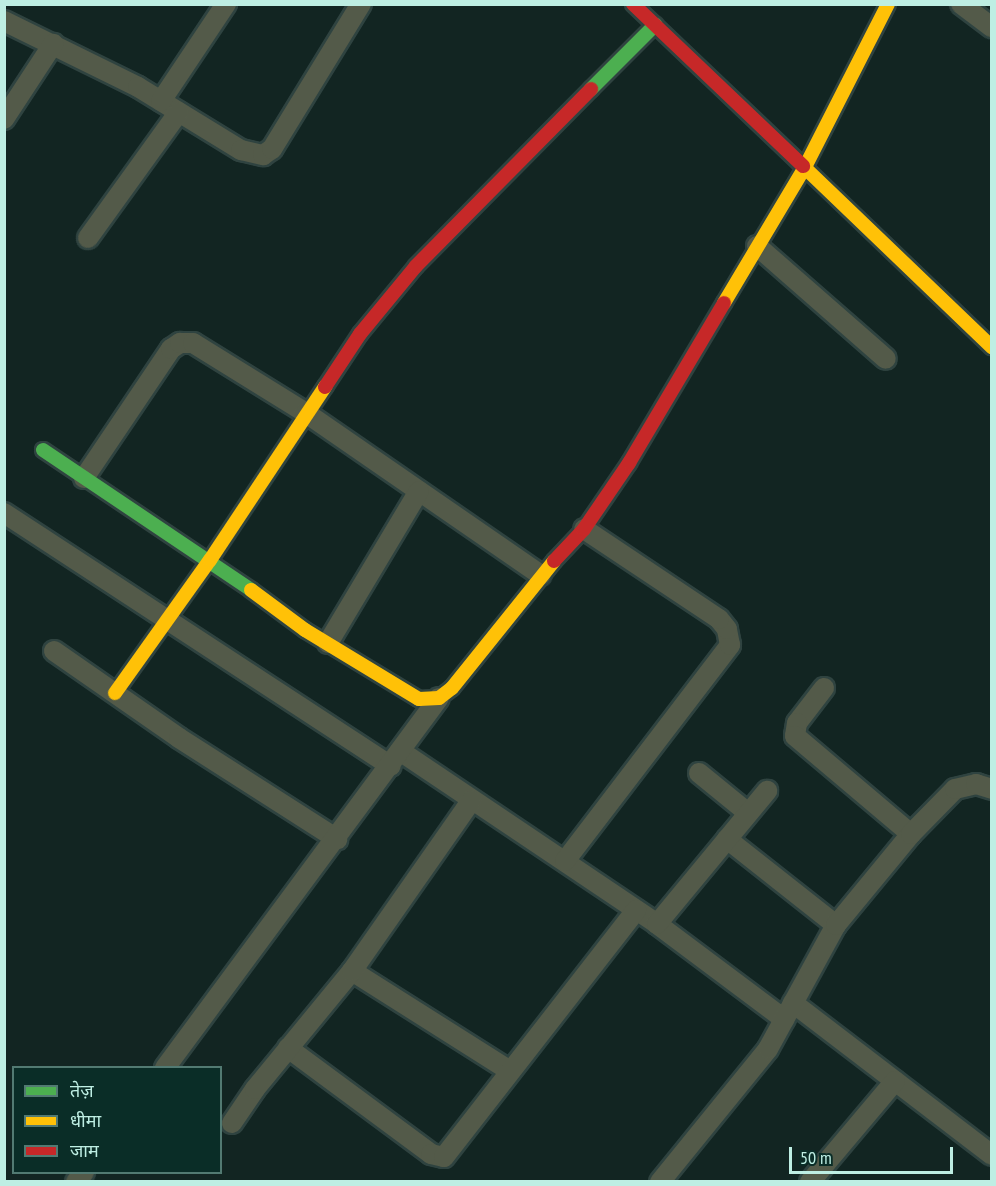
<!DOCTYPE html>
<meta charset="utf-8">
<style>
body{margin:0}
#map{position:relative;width:996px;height:1186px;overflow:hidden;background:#122522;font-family:"PT Sans Narrow","Noto Sans Devanagari",sans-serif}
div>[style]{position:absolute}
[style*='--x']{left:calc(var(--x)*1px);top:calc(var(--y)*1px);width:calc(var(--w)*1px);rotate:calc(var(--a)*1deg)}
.roads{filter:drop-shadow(2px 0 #2f4340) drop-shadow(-2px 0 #2f4340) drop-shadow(0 2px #2f4340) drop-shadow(0 -2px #2f4340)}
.street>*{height:20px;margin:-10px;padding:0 10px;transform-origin:10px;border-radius:10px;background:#535a49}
.fast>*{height:14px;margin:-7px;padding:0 7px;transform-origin:7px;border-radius:7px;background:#4caf50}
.slow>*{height:14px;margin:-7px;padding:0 7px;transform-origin:7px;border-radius:7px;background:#ffc107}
.jam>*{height:14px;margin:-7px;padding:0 7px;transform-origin:7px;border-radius:7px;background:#c62828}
span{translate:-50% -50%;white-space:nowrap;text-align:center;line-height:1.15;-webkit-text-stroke:5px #0a2d27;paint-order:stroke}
.frame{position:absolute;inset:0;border:6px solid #beeee3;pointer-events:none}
.legend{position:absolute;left:12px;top:1066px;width:210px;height:108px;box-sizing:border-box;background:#0a2d27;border:2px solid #527a72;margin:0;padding:8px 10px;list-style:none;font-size:18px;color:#beeee3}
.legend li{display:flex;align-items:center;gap:12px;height:30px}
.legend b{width:30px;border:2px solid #527a72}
.scale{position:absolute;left:789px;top:1147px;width:164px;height:27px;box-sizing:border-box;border:3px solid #beeee3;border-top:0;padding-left:8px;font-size:18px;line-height:21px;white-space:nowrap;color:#beeee3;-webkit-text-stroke:4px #0a2d27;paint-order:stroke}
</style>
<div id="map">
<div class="roads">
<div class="street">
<div style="--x:961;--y:4;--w:39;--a:37"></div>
<div style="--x:4;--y:21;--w:149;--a:26.2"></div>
<div style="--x:138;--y:87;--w:121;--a:31.5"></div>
<div style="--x:241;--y:150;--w:23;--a:13"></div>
<div style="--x:263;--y:155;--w:11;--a:-34"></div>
<div style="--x:272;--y:149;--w:170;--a:-58.5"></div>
<div style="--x:161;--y:101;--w:117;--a:-56.2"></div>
<div style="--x:4;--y:119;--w:90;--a:-56.8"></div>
<div style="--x:88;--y:238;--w:155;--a:-54.2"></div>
<div style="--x:757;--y:246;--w:171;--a:41.2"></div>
<div style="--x:84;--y:478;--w:156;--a:-56"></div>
<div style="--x:171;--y:349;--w:11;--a:-34"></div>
<div style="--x:180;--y:343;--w:13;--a:0"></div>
<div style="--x:193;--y:343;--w:133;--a:31.8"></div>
<div style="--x:306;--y:413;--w:285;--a:34.6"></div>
<div style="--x:4;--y:513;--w:462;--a:33.2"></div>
<div style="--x:328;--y:643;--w:177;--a:-59.1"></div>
<div style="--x:54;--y:651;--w:152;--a:34.8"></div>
<div style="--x:179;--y:738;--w:188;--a:32.6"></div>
<div style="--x:824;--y:688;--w:44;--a:127.6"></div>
<div style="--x:797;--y:723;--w:13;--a:99"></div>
<div style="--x:795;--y:736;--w:152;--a:40.2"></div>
<div style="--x:400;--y:751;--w:310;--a:33.9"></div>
<div style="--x:657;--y:924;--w:159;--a:36.8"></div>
<div style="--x:699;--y:773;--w:63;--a:39.2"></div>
<div style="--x:727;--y:839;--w:139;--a:38.3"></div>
<div style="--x:565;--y:861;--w:272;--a:-52.6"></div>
<div style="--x:730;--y:645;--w:16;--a:-101"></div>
<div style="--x:727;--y:629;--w:13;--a:-129"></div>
<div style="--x:719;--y:619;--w:162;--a:-146.3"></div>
<div style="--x:657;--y:924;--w:173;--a:-50.4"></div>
<div style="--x:352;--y:971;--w:187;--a:32.3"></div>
<div style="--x:793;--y:1003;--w:250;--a:37.4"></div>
<div style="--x:288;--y:1048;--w:178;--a:36.5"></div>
<div style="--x:431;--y:1154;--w:13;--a:13"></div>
<div style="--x:444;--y:1157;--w:313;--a:-52.1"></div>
<div style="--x:165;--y:1068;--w:460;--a:-53.5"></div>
<div style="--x:232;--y:1123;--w:41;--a:-55.9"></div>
<div style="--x:255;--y:1089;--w:153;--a:-50.6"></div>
<div style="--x:352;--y:971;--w:208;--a:-55"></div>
<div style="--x:76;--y:1182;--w:13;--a:-51"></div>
<div style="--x:660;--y:1182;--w:171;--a:-50.9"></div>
<div style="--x:768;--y:1049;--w:141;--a:-61.3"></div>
<div style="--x:836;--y:925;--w:118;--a:-50.5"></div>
<div style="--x:911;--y:834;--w:63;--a:-45.6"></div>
<div style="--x:955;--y:789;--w:22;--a:-13"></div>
<div style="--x:976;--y:784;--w:17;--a:17"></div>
<div style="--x:810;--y:1182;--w:132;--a:-49.9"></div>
</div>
<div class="fast">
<div style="--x:591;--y:89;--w:91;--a:-45"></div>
<div style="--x:43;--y:450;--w:251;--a:33.9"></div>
</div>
<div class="slow">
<div style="--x:803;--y:166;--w:262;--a:43.8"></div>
<div style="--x:724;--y:303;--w:158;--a:-59.2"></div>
<div style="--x:805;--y:167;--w:183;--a:-63"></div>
<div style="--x:251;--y:590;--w:67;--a:36.5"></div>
<div style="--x:305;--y:630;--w:133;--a:31.2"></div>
<div style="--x:419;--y:699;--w:20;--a:-3"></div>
<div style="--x:439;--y:698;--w:16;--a:-38"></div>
<div style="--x:452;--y:688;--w:163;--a:-51.2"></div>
<div style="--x:115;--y:693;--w:163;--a:-54.5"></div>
<div style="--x:210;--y:560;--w:208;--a:-56.4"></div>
</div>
<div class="jam">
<div style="--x:633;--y:4;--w:235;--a:43.6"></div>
<div style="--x:325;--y:387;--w:64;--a:-56.6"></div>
<div style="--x:360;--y:334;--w:88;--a:-50.5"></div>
<div style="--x:416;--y:266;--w:249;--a:-45.3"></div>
<div style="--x:554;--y:561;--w:44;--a:-46.8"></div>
<div style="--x:584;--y:529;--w:80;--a:-55.7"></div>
<div style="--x:629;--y:463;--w:186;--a:-59.3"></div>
</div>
</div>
<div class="frame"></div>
<ul class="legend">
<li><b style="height:8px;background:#4caf50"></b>तेज़</li>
<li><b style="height:8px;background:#ffc107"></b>धीमा</li>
<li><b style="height:8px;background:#c62828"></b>जाम</li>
</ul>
<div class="scale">50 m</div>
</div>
